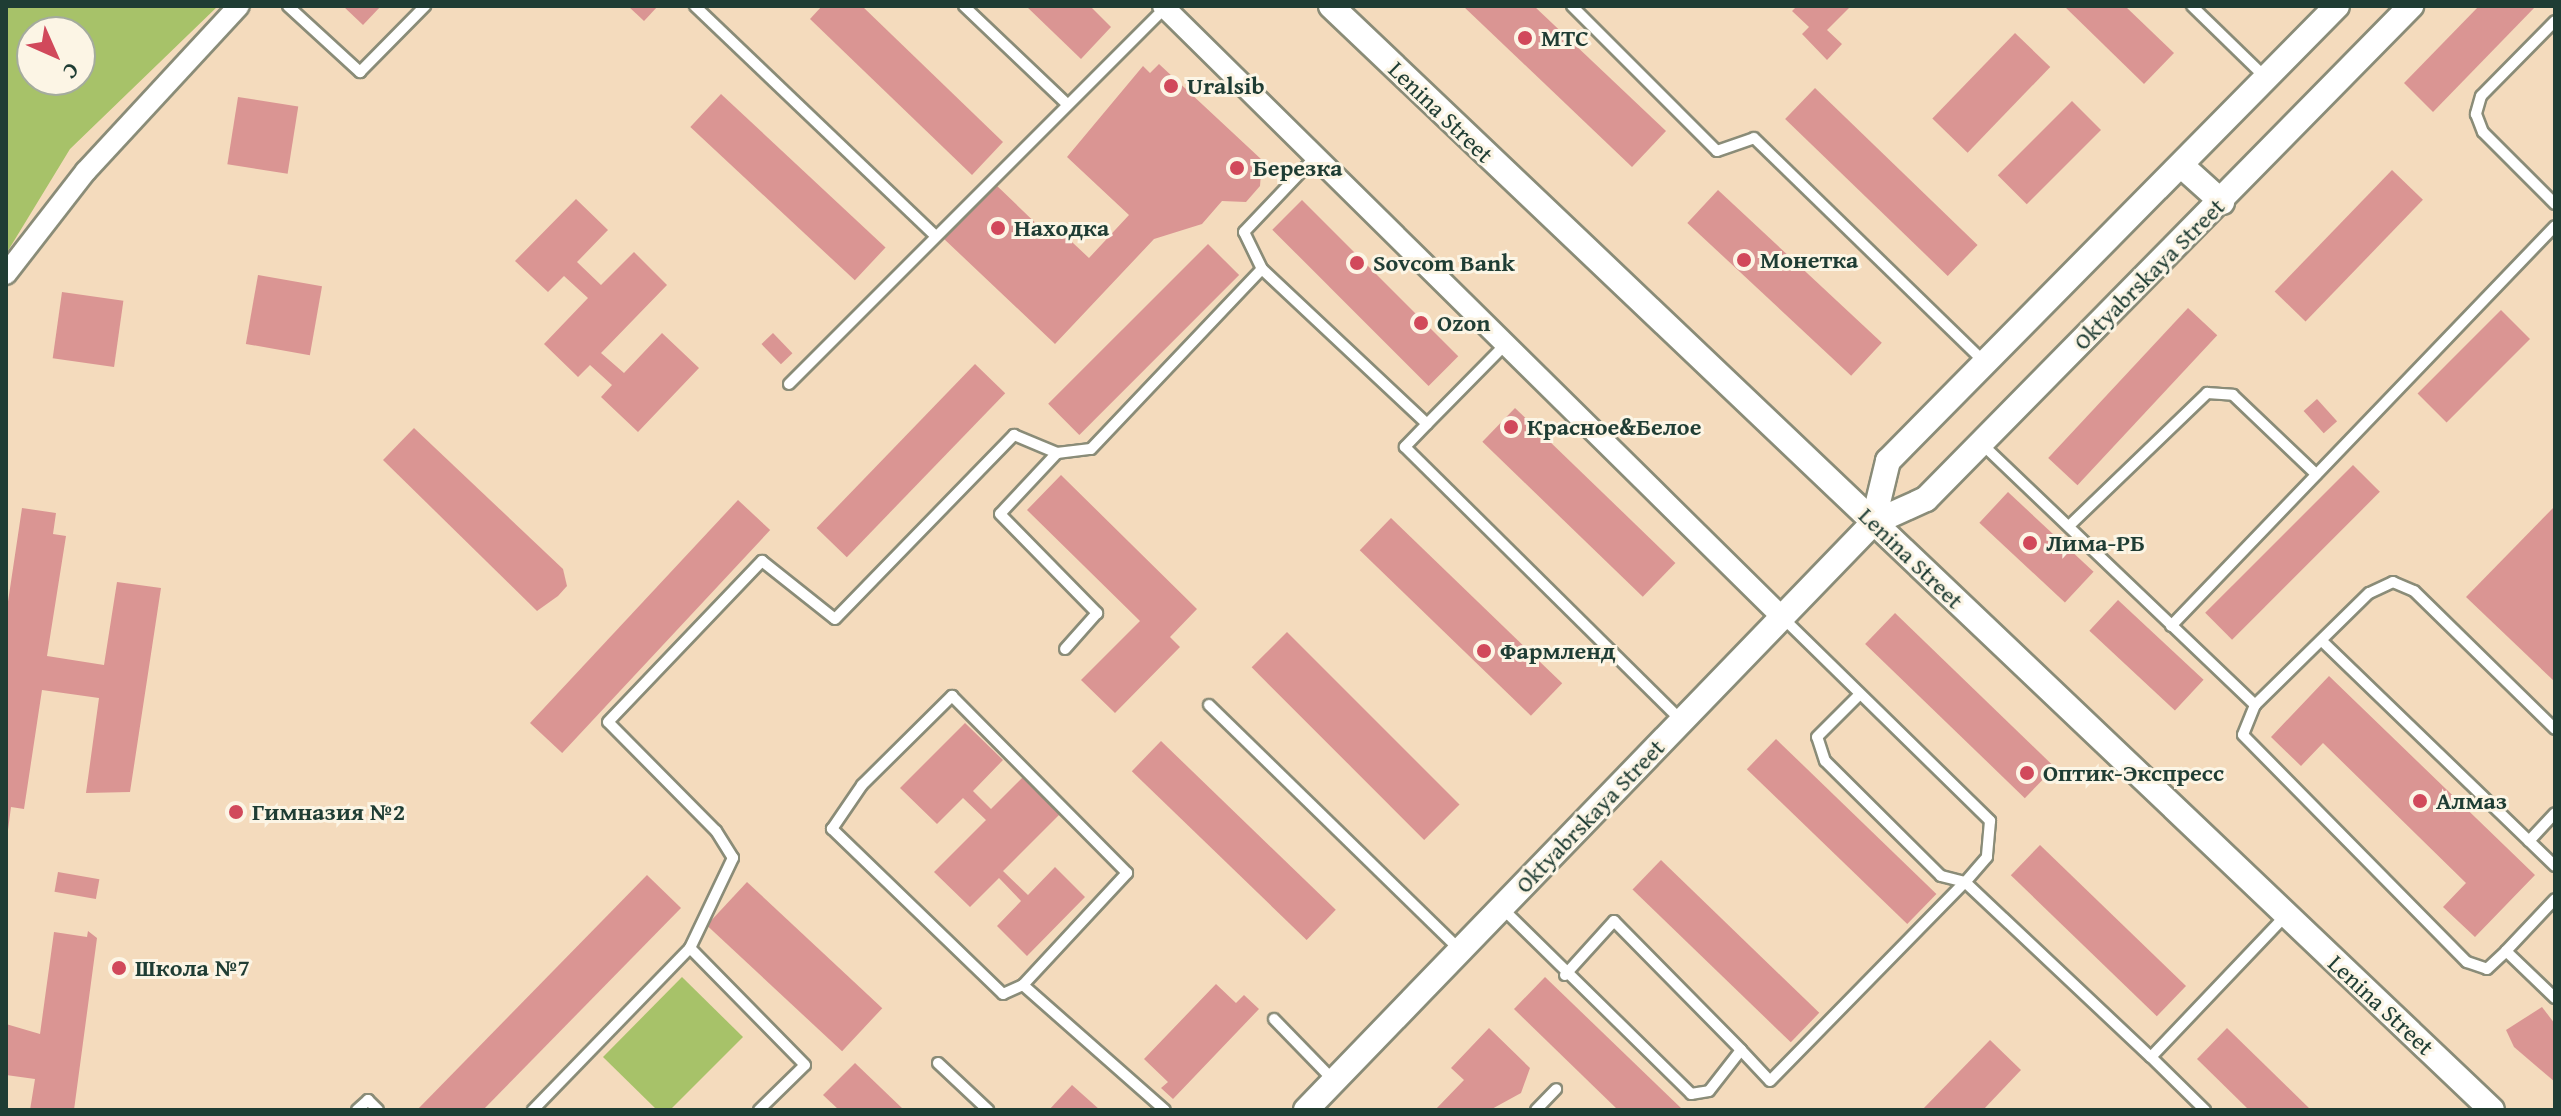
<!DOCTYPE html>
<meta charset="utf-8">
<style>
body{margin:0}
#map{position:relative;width:2561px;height:1116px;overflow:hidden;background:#f4dbbd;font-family:"Gentium Book Plus",serif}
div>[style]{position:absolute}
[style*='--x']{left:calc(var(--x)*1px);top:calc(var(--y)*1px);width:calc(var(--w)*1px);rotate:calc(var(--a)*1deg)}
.green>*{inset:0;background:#a7c269}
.building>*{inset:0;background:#da9593;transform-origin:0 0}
.roads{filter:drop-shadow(2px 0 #8a8c78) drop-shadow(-2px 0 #8a8c78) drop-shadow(0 2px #8a8c78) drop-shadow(0 -2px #8a8c78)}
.service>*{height:10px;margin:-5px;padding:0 5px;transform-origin:5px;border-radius:5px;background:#fff}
.minor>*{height:20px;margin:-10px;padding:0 10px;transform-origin:10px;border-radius:10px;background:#fff}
.tertiary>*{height:24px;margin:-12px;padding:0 12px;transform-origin:12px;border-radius:12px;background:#fff}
.dots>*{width:22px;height:22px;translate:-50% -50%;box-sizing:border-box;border:4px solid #fcf5e5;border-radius:50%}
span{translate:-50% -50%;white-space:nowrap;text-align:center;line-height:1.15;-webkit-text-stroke:6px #fcf5e5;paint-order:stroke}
.poi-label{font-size:24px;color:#1f3d34;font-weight:700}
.left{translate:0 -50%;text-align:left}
.street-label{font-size:24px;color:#1f3d34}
.frame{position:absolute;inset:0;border:8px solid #1f3d34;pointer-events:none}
.north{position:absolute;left:16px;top:16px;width:80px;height:80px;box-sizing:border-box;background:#fcf5e5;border:2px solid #a4ab9e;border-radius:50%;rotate:135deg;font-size:22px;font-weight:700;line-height:32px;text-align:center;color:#1f3d34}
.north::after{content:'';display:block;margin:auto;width:28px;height:36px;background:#d1495b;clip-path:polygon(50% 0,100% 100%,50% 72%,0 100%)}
</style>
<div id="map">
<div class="green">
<div style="clip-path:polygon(evenodd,6px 6px,218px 6px,70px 149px,6px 254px,6px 6px,32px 32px,80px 32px,80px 80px,32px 80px,32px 32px)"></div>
<div style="clip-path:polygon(682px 977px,743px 1037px,670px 1110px,657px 1110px,603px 1057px)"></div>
</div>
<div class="building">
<div style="clip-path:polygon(343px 6px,381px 6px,363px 25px)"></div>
<div style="clip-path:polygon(628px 6px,658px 6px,644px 21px)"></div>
<div style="clip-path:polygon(822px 6px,862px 6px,1003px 142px,972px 175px,810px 19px)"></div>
<div style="clip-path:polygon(1026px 6px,1090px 6px,1111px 27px,1081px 59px)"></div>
<div style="clip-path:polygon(1463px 6px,1534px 6px,1666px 131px,1632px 167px)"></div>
<div style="clip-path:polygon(1797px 6px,1851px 6px,1827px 30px,1842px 44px,1827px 60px,1802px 34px,1809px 27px,1792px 11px)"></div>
<div style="clip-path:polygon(2064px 6px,2125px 6px,2174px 53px,2144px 84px)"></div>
<div style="clip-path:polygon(2479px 6px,2536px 6px,2433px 112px,2404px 83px)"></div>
<div style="left:2015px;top:33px;width:49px;height:119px;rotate:44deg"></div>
<div style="clip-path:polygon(1159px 64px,1262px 160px,1260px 186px,1246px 202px,1222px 201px,1202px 224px,1154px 239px,1055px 344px,943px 238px,994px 183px,1048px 235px,1056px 227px,1089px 258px,1129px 215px,1067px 157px,1143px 66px,1150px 73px)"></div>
<div style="left:1815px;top:88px;width:226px;height:43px;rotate:44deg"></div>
<div style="left:721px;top:94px;width:225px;height:45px;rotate:43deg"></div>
<div style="left:238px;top:97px;width:61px;height:68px;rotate:9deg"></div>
<div style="left:2072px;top:101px;width:41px;height:105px;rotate:45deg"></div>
<div style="left:2392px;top:170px;width:43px;height:169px;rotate:44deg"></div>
<div style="left:1718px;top:190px;width:224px;height:45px;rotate:43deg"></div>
<div style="clip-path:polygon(576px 199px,608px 230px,577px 262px,601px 285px,634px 252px,667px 285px,601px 353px,624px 373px,662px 333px,699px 368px,638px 432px,601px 397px,612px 385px,590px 365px,578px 377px,544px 344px,588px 298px,564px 276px,548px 292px,515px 261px)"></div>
<div style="left:1302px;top:200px;width:221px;height:42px;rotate:45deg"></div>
<div style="left:1208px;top:244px;width:44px;height:226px;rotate:45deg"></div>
<div style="left:258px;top:275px;width:65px;height:70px;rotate:10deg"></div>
<div style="left:62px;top:292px;width:62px;height:67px;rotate:8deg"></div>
<div style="left:2188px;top:308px;width:40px;height:205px;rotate:43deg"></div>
<div style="left:2501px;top:310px;width:41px;height:118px;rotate:45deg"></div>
<div style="left:773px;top:333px;width:28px;height:16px;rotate:46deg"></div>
<div style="left:975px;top:364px;width:42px;height:228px;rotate:44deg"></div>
<div style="left:2317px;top:399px;width:30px;height:18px;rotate:48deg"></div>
<div style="left:1515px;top:408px;width:223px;height:47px;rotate:44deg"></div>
<div style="clip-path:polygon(414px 428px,563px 569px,567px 586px,558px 596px,537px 611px,383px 460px)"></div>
<div style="left:2353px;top:465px;width:38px;height:209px;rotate:45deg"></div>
<div style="clip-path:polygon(1061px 475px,1197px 609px,1170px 637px,1180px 647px,1115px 713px,1081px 680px,1140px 621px,1027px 510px)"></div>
<div style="left:2008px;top:492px;width:117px;height:42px;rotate:43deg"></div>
<div style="left:738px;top:500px;width:44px;height:305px;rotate:43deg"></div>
<div style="clip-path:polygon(2555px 506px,2555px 682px,2466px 597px)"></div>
<div style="clip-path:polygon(22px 508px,56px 513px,53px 534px,66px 536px,47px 656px,104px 665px,117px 582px,161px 588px,130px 792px,86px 793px,99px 698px,42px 690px,24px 809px,11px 807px,8px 830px,6px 615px)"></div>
<div style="left:1391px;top:518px;width:238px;height:45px;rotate:44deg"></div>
<div style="left:2118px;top:600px;width:117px;height:42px;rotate:43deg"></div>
<div style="left:1895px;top:613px;width:222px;height:43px;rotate:44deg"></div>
<div style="left:1287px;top:632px;width:244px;height:50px;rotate:45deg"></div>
<div style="clip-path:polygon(2329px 676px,2535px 875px,2475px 937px,2443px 907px,2466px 883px,2323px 743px,2301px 766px,2271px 737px)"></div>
<div style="clip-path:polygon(965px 723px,1003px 760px,973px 791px,991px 809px,1023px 777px,1060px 814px,1003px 871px,1028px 895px,1055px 867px,1085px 897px,1027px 956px,997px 926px,1021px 901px,999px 878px,970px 907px,934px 872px,986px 820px,963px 798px,937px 824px,900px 788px)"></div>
<div style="left:1776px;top:739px;width:223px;height:42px;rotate:44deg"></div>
<div style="left:1161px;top:741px;width:243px;height:42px;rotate:44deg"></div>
<div style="left:2040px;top:845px;width:203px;height:42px;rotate:44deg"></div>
<div style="left:1661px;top:860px;width:220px;height:41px;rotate:44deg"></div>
<div style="left:58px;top:872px;width:42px;height:20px;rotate:10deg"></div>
<div style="clip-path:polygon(647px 875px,681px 908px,483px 1110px,417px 1110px)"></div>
<div style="left:747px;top:882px;width:185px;height:59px;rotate:43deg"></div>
<div style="clip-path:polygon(88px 931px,97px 938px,74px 1110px,30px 1110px,35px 1079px,6px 1075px,6px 1024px,40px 1034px,54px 932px,87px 937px)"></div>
<div style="clip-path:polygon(1545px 977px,1683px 1110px,1618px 1110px,1514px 1009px)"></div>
<div style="clip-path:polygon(1216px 984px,1236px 1003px,1244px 995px,1259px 1009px,1173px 1099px,1161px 1088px,1168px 1082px,1144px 1059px)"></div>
<div style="clip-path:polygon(2542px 1007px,2555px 1024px,2555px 1082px,2514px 1047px,2506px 1030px)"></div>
<div style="clip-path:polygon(1489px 1028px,1530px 1068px,1521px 1093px,1490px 1110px,1435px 1110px,1464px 1080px,1451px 1068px)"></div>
<div style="clip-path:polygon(2227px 1028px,2311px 1110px,2249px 1110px,2197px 1059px)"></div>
<div style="clip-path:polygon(1990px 1040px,2021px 1070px,1983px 1110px,1922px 1110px)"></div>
<div style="clip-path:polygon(855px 1063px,904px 1110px,839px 1110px,823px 1095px)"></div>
<div style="clip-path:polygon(1072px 1085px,1100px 1110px,1049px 1110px)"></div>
</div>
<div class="roads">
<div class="service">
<div style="--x:288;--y:6;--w:98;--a:42.5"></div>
<div style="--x:360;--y:72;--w:93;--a:-45.4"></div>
<div style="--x:695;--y:6;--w:333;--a:43.7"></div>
<div style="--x:964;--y:6;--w:142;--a:43.6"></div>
<div style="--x:1572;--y:6;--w:205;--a:45"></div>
<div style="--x:1717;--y:151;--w:39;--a:-19"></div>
<div style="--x:1754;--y:138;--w:322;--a:44.2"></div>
<div style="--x:2192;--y:6;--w:102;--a:44.2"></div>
<div style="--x:2555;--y:21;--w:105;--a:134.6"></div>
<div style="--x:2481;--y:96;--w:19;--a:106"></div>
<div style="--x:2476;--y:114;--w:19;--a:69"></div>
<div style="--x:2483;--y:132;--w:102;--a:45"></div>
<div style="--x:1262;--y:269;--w:226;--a:43.2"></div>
<div style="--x:1427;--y:424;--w:32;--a:134"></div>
<div style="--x:1405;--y:447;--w:390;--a:44.7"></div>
<div style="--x:789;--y:384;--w:532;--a:-45"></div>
<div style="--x:1427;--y:424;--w:114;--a:-45.4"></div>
<div style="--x:1982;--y:444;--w:378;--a:43.7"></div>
<div style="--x:1057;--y:453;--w:83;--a:133.1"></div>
<div style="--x:1000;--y:514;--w:139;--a:45.6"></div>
<div style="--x:1097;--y:613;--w:48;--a:131.6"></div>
<div style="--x:2069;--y:526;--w:192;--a:-43.9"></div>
<div style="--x:2207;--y:393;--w:26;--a:4"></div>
<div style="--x:2233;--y:395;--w:115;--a:43.6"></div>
<div style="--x:1783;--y:618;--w:290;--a:44.4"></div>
<div style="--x:1990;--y:821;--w:36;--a:95"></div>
<div style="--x:1987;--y:857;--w:33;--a:131"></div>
<div style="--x:1965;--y:882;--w:25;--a:-166"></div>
<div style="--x:1941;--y:876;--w:163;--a:-135.2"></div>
<div style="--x:1825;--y:761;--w:25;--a:-108"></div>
<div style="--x:1817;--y:737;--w:58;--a:-45"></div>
<div style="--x:2171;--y:626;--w:554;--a:-46.17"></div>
<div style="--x:2322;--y:641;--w:324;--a:44"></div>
<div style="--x:952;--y:696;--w:249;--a:45.3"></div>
<div style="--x:1127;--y:873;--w:153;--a:132.9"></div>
<div style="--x:1023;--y:985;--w:22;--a:156"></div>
<div style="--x:1003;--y:994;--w:238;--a:-136"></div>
<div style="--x:832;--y:829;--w:53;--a:-55.7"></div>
<div style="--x:862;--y:785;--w:127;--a:-44.7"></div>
<div style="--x:1209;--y:705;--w:351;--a:44.3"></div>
<div style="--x:2555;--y:729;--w:197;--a:-135.6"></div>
<div style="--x:2414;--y:591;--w:23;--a:-157"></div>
<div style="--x:2393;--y:582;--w:26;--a:155"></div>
<div style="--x:2369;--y:593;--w:160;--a:135.5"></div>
<div style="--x:2255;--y:705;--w:32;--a:112"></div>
<div style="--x:2243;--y:735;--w:319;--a:45.4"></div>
<div style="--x:2467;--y:962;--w:21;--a:19"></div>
<div style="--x:2487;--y:969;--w:26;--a:-43"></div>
<div style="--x:2506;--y:951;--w:68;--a:43.8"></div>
<div style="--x:2529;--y:841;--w:38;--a:-47"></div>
<div style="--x:1503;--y:909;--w:264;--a:44.5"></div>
<div style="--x:1691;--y:1094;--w:18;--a:-9"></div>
<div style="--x:1709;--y:1091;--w:52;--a:-52"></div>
<div style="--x:1741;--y:1050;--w:42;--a:46.9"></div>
<div style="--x:1770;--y:1081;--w:279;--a:-45.6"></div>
<div style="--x:1965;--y:882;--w:255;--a:43.3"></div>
<div style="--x:2151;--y:1057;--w:196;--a:-46.4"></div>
<div style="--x:2506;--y:951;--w:71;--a:-46.7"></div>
<div style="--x:1565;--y:975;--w:73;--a:-47.8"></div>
<div style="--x:1614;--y:921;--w:181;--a:45.4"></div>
<div style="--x:1023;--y:985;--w:189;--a:41.4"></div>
<div style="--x:1274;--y:1019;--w:86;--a:45.9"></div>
<div style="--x:2151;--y:1057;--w:76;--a:44.5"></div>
<div style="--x:938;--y:1063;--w:69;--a:43.2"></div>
<div style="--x:357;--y:1110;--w:15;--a:-42"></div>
<div style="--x:368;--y:1100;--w:14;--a:45"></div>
<div style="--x:533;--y:1110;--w:226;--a:-45.9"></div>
<div style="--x:759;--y:1110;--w:64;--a:-44.4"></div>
<div style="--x:805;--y:1065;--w:164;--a:-134.5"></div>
<div style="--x:690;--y:948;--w:100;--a:-64.5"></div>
<div style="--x:733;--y:858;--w:32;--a:-122"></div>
<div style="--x:716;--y:831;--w:153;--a:-134.7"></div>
<div style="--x:608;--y:722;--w:223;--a:-46.3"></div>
<div style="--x:762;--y:561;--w:93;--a:38.5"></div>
<div style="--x:835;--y:619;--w:257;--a:-45.8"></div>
<div style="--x:1014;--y:435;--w:47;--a:22.7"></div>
<div style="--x:1057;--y:453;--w:34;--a:-7"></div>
<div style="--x:1091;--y:449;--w:248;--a:-46.5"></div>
<div style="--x:1262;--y:269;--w:41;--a:-115.9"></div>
<div style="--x:1244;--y:232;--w:105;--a:-46.5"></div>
<div style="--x:1536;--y:1110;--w:29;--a:-46"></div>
</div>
<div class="minor">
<div style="--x:1163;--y:6;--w:871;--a:44.63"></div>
<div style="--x:6;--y:274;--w:130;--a:-52.2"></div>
<div style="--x:86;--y:171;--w:225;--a:-47.2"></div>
</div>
<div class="tertiary">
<div style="--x:1331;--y:6;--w:1602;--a:43.56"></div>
<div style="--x:2182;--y:166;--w:54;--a:42"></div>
<div style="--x:1873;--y:523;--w:64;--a:-76.4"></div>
<div style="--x:1888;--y:461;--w:639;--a:-45.38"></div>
<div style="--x:1306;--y:1110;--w:816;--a:-45.99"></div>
<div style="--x:1873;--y:523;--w:58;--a:-24.4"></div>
<div style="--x:1926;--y:499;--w:692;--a:-45.47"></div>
</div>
</div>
<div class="dots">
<div style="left:1525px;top:38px;background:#d1495b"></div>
<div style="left:1171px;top:86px;background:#d1495b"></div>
<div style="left:1237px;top:168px;background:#d1495b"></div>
<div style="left:998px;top:228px;background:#d1495b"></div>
<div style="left:1744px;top:260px;background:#d1495b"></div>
<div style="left:1357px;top:263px;background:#d1495b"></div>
<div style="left:1421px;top:323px;background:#d1495b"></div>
<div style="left:1511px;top:427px;background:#d1495b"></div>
<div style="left:2030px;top:543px;background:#d1495b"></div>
<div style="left:1484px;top:651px;background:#d1495b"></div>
<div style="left:2027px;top:773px;background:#d1495b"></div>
<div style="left:2420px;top:801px;background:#d1495b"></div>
<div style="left:236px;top:812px;background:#d1495b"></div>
<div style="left:119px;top:968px;background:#d1495b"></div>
</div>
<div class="poi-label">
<span class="left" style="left:1541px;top:38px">МТС</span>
<span class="left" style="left:1187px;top:86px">Uralsib</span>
<span class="left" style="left:1253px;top:168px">Березка</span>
<span class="left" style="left:1014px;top:228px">Находка</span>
<span class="left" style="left:1760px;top:260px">Монетка</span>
<span class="left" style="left:1373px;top:263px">Sovcom Bank</span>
<span class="left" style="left:1437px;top:323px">Ozon</span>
<span class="left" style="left:1527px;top:427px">Красное&amp;Белое</span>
<span class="left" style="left:2046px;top:543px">Лима-РБ</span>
<span class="left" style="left:1500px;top:651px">Фармленд</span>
<span class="left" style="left:2043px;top:773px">Оптик-Экспресс</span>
<span class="left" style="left:2436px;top:801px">Алмаз</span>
<span class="left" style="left:252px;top:812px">Гимназия №2</span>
<span class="left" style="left:135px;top:968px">Школа №7</span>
</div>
<div class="street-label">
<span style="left:1441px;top:112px;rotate:44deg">Lenina Street</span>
<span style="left:2149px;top:274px;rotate:-45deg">Oktyabrskaya Street</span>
<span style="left:1911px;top:558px;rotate:44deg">Lenina Street</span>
<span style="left:1590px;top:816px;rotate:-46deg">Oktyabrskaya Street</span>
<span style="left:2381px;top:1005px;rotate:43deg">Lenina Street</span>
</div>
<div class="frame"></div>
<div class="north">С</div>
</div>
